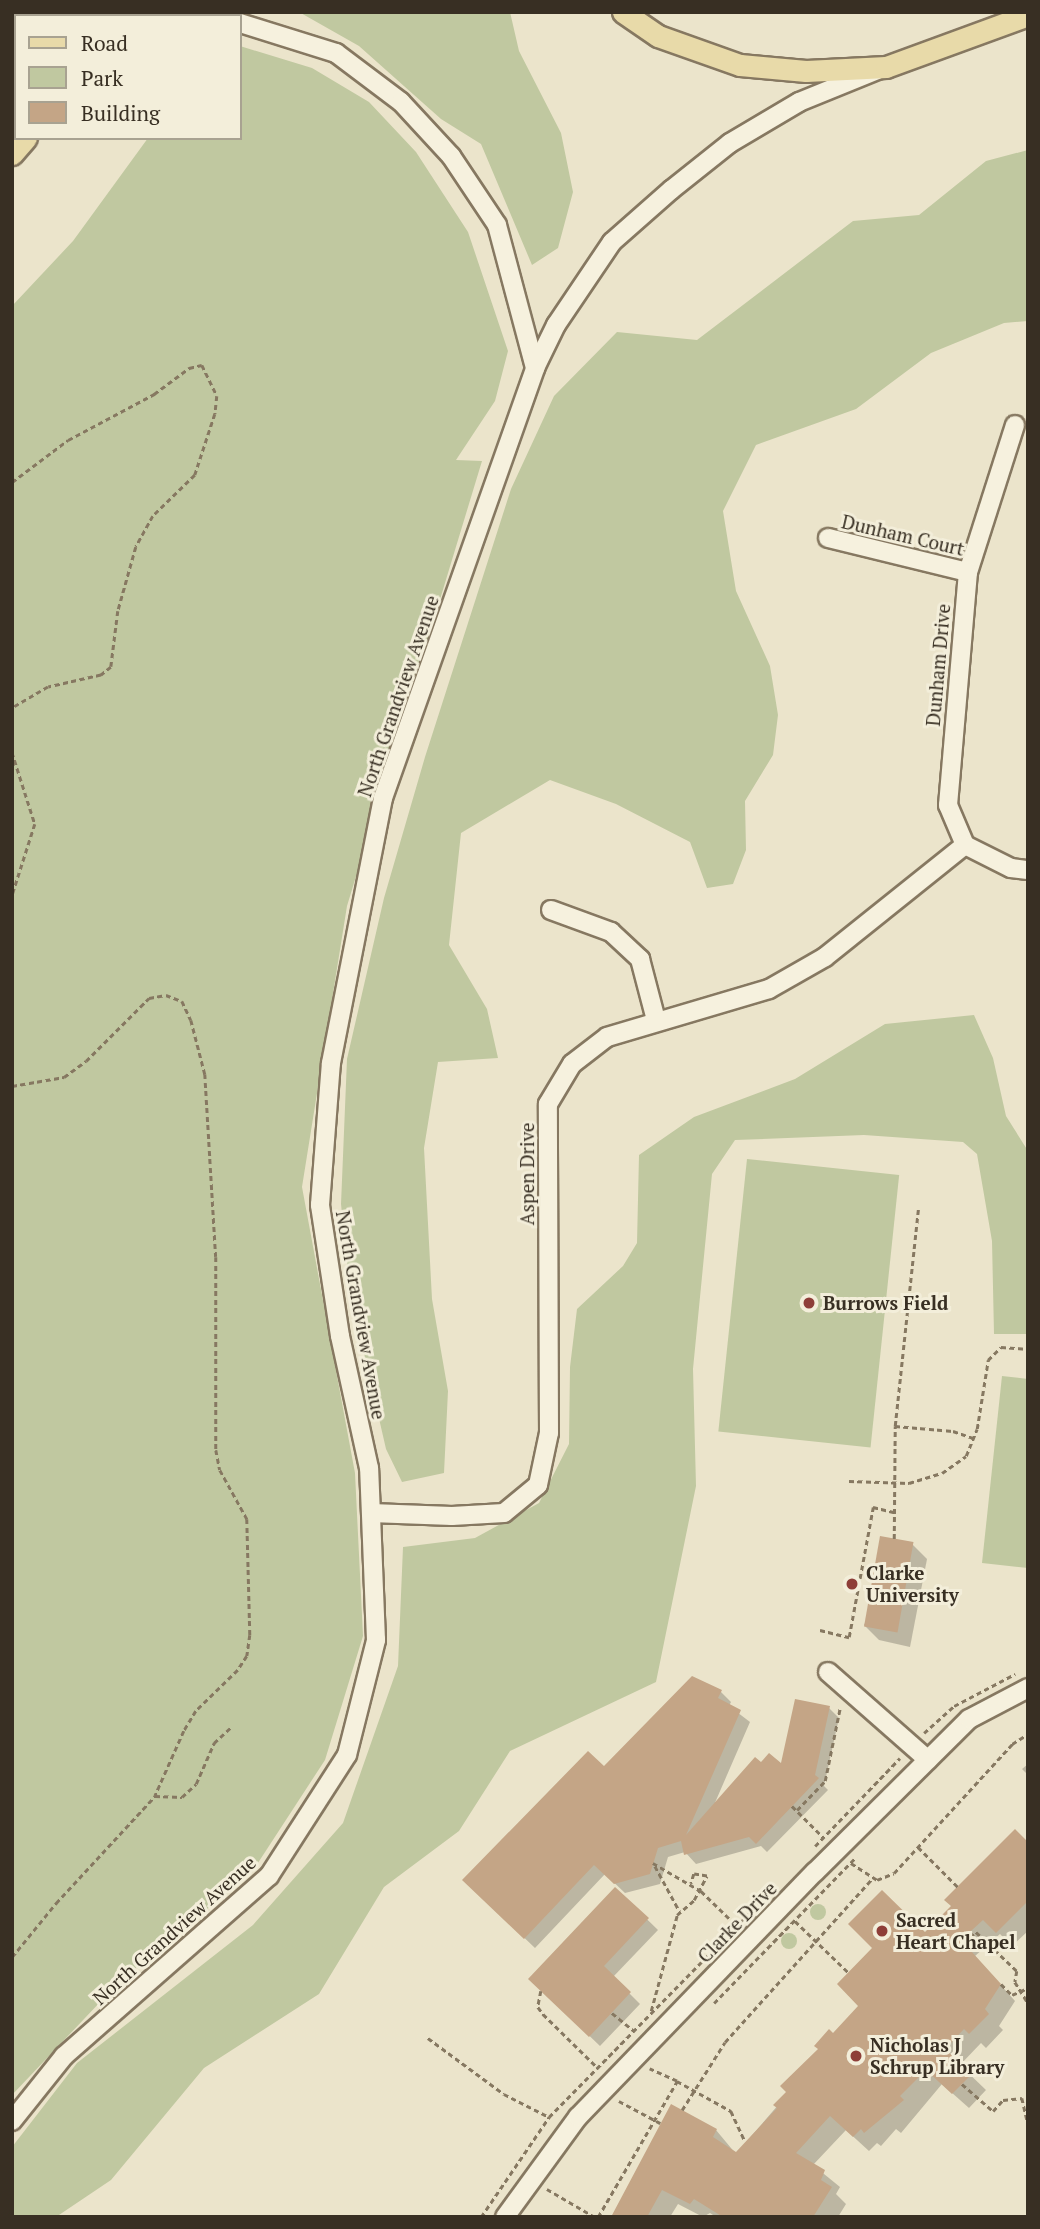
<!DOCTYPE html>
<style>
body{margin:0}
#map{position:relative;width:1040px;height:2229px;overflow:hidden;background:#ebe4cb;font-family:"PT Serif",serif}
div>[style]{position:absolute}
[style*='--x']{left:calc(var(--x)*1px);top:calc(var(--y)*1px);width:calc(var(--w)*1px);rotate:calc(var(--a)*1deg)}
.green>*{inset:0;background:#c0c8a0;transform-origin:0 0}
.round{border-radius:50%}
.shadow>*{inset:0;background:#0003}
.building>*{inset:0;background:#c4a586;transform-origin:0 0}
.path>*{height:2.5px;margin-top:-1.25px;transform-origin:0;background:repeating-linear-gradient(90deg,#867861 0 5px,transparent 0 8.5px)}
.roads{filter:drop-shadow(2px 0 #867861) drop-shadow(-2px 0 #867861) drop-shadow(0 2px #867861) drop-shadow(0 -2px #867861)}
.minor>*{height:18px;margin:-9px;padding:0 9px;transform-origin:9px;border-radius:9px;background:#f6f1de}
.major>*{height:21px;margin:-10.5px;padding:0 10.5px;transform-origin:10.5px;border-radius:10.5px;background:#e8daa9}
.dots>*{width:19px;height:19px;translate:-50% -50%;box-sizing:border-box;border:4px solid #f3eeda;border-radius:50%}
span{translate:-50% -50%;white-space:nowrap;text-align:center;line-height:1.15;-webkit-text-stroke:6px #f3eeda;paint-order:stroke}
.street-label{font-size:19px;color:#382f23}
.poi-label{font-size:19px;color:#382f23;font-weight:700}
.left{translate:0 -50%;text-align:left}
.frame{position:absolute;inset:0;border:14px solid #382f23;pointer-events:none}
.legend{position:absolute;left:14px;top:14px;width:228px;height:126px;box-sizing:border-box;background:#f3eeda;border:2px solid #a8a291;margin:0;padding:9px 12px;list-style:none;font-size:21px;color:#382f23}
.legend li{display:flex;align-items:center;gap:14px;height:35px}
.legend b{width:35px;border:2px solid #a8a291}
</style>
<div id="map">
<div class="green">
<div style="clip-path:polygon(299px 12px,510px 12px,519px 51px,561px 133px,573px 192px,558px 248px,532px 265px,481px 144px,441px 119px,359px 46px)"></div>
<div style="clip-path:polygon(240px 46px,312px 68px,369px 102px,416px 152px,468px 232px,508px 351px,495px 401px,456px 460px,482px 461px,347px 906px,302px 1187px,355px 1473px,363px 1636px,325px 1760px,252px 1872px,121px 1980px,12px 2095px,12px 306px,73px 241px,148px 138px,240px 138px)"></div>
<div style="clip-path:polygon(1028px 150px,1028px 321px,1004px 323px,931px 353px,856px 409px,756px 445px,723px 511px,736px 591px,770px 666px,778px 715px,773px 755px,745px 801px,746px 850px,733px 884px,707px 888px,690px 842px,616px 804px,550px 780px,461px 833px,449px 945px,487px 1009px,498px 1058px,438px 1062px,424px 1148px,432px 1299px,448px 1391px,444px 1473px,402px 1482px,386px 1449px,350px 1292px,341px 1204px,347px 1059px,384px 898px,425px 757px,511px 489px,554px 396px,617px 332px,697px 340px,853px 221px,919px 215px,986px 161px)"></div>
<div style="clip-path:polygon(974px 1015px,993px 1058px,1006px 1116px,1028px 1151px,1028px 1334px,994px 1334px,992px 1241px,977px 1154px,963px 1142px,864px 1135px,735px 1140px,712px 1174px,693px 1369px,696px 1486px,656px 1682px,510px 1751px,459px 1831px,384px 1887px,319px 1994px,204px 2068px,111px 2180px,56px 2217px,12px 2217px,12px 2147px,77px 2063px,253px 1925px,343px 1823px,398px 1666px,403px 1547px,475px 1538px,539px 1503px,569px 1444px,570px 1367px,577px 1309px,623px 1266px,637px 1243px,639px 1155px,694px 1117px,795px 1079px,885px 1024px)"></div>
<div style="left:747px;top:1159px;width:153px;height:274px;rotate:6deg"></div>
<div style="clip-path:polygon(1002px 1376px,1028px 1379px,1028px 1568px,982px 1563px)"></div>
<div class="round" style="left:810px;top:1904px;width:16px;height:16px"></div>
<div class="round" style="left:781px;top:1933px;width:16px;height:16px"></div>
</div>
<div class="shadow">
<div style="clip-path:polygon(912px 1544px,927px 1559px,910px 1647px,879px 1640px,864px 1625px)"></div>
<div style="clip-path:polygon(693px 1678px,721px 1692px,731px 1702px,729px 1706px,750px 1722px,714px 1805px,761px 1765px,782px 1766px,829px 1708px,839px 1718px,824px 1786px,828px 1790px,767px 1852px,761px 1846px,696px 1864px,685px 1852px,668px 1857px,660px 1884px,625px 1893px,605px 1874px,535px 1948px,464px 1880px,604px 1768px)"></div>
<div style="clip-path:polygon(1028px 1764px,1028px 1775px,1022px 1769px)"></div>
<div style="clip-path:polygon(1028px 1841px,1028px 1931px,1012px 1946px,1000px 1934px,975px 1956px,1015px 2001px,999px 2026px,1003px 2030px,986px 2048px,981px 2043px,960px 2065px,986px 2090px,969px 2108px,942px 2084px,901px 2133px,896px 2129px,881px 2146px,877px 2143px,869px 2151px,846px 2130px,813px 2165px,840px 2187px,836px 2194px,846px 2204px,838px 2217px,716px 2217px,710px 2213px,703px 2217px,678px 2204px,670px 2217px,612px 2217px,716px 2130px,736px 2154px,925px 1934px)"></div>
<div style="clip-path:polygon(616px 1889px,658px 1930px,613px 1977px,640px 2004px,600px 2046px,530px 1979px)"></div>
</div>
<div class="building">
<div style="left:880px;top:1536px;width:34px;height:92px;rotate:10deg"></div>
<div style="clip-path:polygon(692px 1676px,722px 1690px,718px 1698px,741px 1710px,686px 1835px,755px 1757px,761px 1762px,769px 1753px,781px 1763px,795px 1699px,830px 1706px,815px 1775px,819px 1778px,756px 1844px,749px 1837px,684px 1855px,681px 1841px,658px 1848px,650px 1874px,614px 1884px,594px 1865px,524px 1939px,462px 1880px,588px 1751px,604px 1766px)"></div>
<div style="clip-path:polygon(1015px 1829px,1028px 1842px,1028px 1901px,996px 1933px,983px 1920px,961px 1940px,1001px 1984px,985px 2009px,989px 2014px,969px 2034px,964px 2029px,945px 2049px,972px 2074px,952px 2094px,926px 2070px,900px 2096px,904px 2100px,864px 2133px,861px 2129px,853px 2137px,830px 2116px,796px 2153px,825px 2170px,821px 2180px,832px 2187px,813px 2217px,723px 2217px,694px 2199px,690px 2204px,662px 2190px,647px 2217px,611px 2217px,671px 2104px,717px 2129px,713px 2137px,736px 2152px,777px 2108px,773px 2105px,786px 2092px,780px 2086px,818px 2049px,814px 2046px,829px 2029px,833px 2033px,858px 2006px,837px 1984px,872px 1948px,848px 1924px,882px 1890px,925px 1932px,951px 1906px,944px 1900px)"></div>
<div style="clip-path:polygon(615px 1887px,649px 1918px,604px 1966px,631px 1992px,589px 2037px,528px 1979px)"></div>
</div>
<div class="path">
<div style="--x:12;--y:482;--w:70;--a:-36.9"></div>
<div style="--x:68;--y:440;--w:98;--a:-28.1"></div>
<div style="--x:154;--y:394;--w:44;--a:-36.6"></div>
<div style="--x:189;--y:368;--w:13;--a:-13"></div>
<div style="--x:202;--y:365;--w:34;--a:64"></div>
<div style="--x:217;--y:396;--w:18;--a:96"></div>
<div style="--x:215;--y:414;--w:64;--a:108.2"></div>
<div style="--x:195;--y:475;--w:59;--a:135.7"></div>
<div style="--x:153;--y:516;--w:35;--a:119"></div>
<div style="--x:136;--y:547;--w:66;--a:105.7"></div>
<div style="--x:118;--y:611;--w:56;--a:97.1"></div>
<div style="--x:111;--y:667;--w:13;--a:141"></div>
<div style="--x:101;--y:675;--w:54;--a:167.2"></div>
<div style="--x:48;--y:687;--w:42;--a:149.7"></div>
<div style="--x:12;--y:752;--w:76;--a:72.3"></div>
<div style="--x:35;--y:824;--w:76;--a:107.7"></div>
<div style="--x:12;--y:1086;--w:53;--a:-9.8"></div>
<div style="--x:64;--y:1077;--w:27;--a:-36"></div>
<div style="--x:86;--y:1061;--w:89;--a:-45"></div>
<div style="--x:149;--y:998;--w:17;--a:-10"></div>
<div style="--x:166;--y:995;--w:17;--a:21"></div>
<div style="--x:182;--y:1001;--w:21;--a:65"></div>
<div style="--x:191;--y:1020;--w:56;--a:75.5"></div>
<div style="--x:205;--y:1074;--w:183;--a:86.6"></div>
<div style="--x:216;--y:1257;--w:193;--a:90"></div>
<div style="--x:216;--y:1450;--w:20;--a:79"></div>
<div style="--x:220;--y:1470;--w:56;--a:61.1"></div>
<div style="--x:247;--y:1519;--w:116;--a:88.5"></div>
<div style="--x:250;--y:1635;--w:21;--a:98"></div>
<div style="--x:247;--y:1656;--w:17;--a:123"></div>
<div style="--x:238;--y:1670;--w:59;--a:135.7"></div>
<div style="--x:196;--y:1711;--w:23;--a:121"></div>
<div style="--x:184;--y:1731;--w:71;--a:114"></div>
<div style="--x:155;--y:1796;--w:27;--a:2"></div>
<div style="--x:182;--y:1797;--w:19;--a:-43"></div>
<div style="--x:196;--y:1784;--w:45;--a:-66.3"></div>
<div style="--x:214;--y:1743;--w:23;--a:-43"></div>
<div style="--x:895;--y:1426;--w:58;--a:4.9"></div>
<div style="--x:953;--y:1431;--w:21;--a:19"></div>
<div style="--x:849;--y:1481;--w:60;--a:1.9"></div>
<div style="--x:909;--y:1483;--w:34;--a:-17"></div>
<div style="--x:942;--y:1473;--w:29;--a:-35"></div>
<div style="--x:966;--y:1456;--w:29;--a:-68"></div>
<div style="--x:977;--y:1429;--w:70;--a:-80.9"></div>
<div style="--x:988;--y:1360;--w:18;--a:-45"></div>
<div style="--x:1001;--y:1347;--w:27;--a:4"></div>
<div style="--x:894;--y:1539;--w:113;--a:-89.5"></div>
<div style="--x:895;--y:1426;--w:218;--a:-83.9"></div>
<div style="--x:820;--y:1630;--w:30;--a:14"></div>
<div style="--x:849;--y:1637;--w:132;--a:-79.5"></div>
<div style="--x:873;--y:1507;--w:21;--a:14"></div>
<div style="--x:924;--y:1733;--w:40;--a:-42"></div>
<div style="--x:954;--y:1706;--w:69;--a:-27.7"></div>
<div style="--x:792;--y:1806;--w:44;--a:45"></div>
<div style="--x:797;--y:1810;--w:40;--a:-46"></div>
<div style="--x:825;--y:1781;--w:75;--a:-78.4"></div>
<div style="--x:815;--y:1846;--w:122;--a:-46"></div>
<div style="--x:918;--y:1847;--w:57;--a:45"></div>
<div style="--x:653;--y:1863;--w:56;--a:30.3"></div>
<div style="--x:701;--y:1891;--w:50;--a:44.2"></div>
<div style="--x:851;--y:1863;--w:31;--a:33"></div>
<div style="--x:877;--y:1880;--w:18;--a:-22"></div>
<div style="--x:894;--y:1873;--w:175;--a:-47.5"></div>
<div style="--x:1012;--y:1744;--w:19;--a:-32"></div>
<div style="--x:655;--y:1866;--w:52;--a:61.5"></div>
<div style="--x:795;--y:1921;--w:74;--a:43.9"></div>
<div style="--x:963;--y:1942;--w:16;--a:-38"></div>
<div style="--x:976;--y:1932;--w:57;--a:43.6"></div>
<div style="--x:1017;--y:1971;--w:11;--a:100"></div>
<div style="--x:1015;--y:1982;--w:25;--a:58"></div>
<div style="--x:12;--y:1957;--w:70;--a:-50.8"></div>
<div style="--x:56;--y:1903;--w:146;--a:-47.2"></div>
<div style="--x:1001;--y:1984;--w:16;--a:45"></div>
<div style="--x:1012;--y:1995;--w:17;--a:-24"></div>
<div style="--x:541;--y:1991;--w:16;--a:101"></div>
<div style="--x:538;--y:2007;--w:9;--a:54"></div>
<div style="--x:543;--y:2014;--w:77;--a:44.5"></div>
<div style="--x:714;--y:2003;--w:204;--a:-45.8"></div>
<div style="--x:651;--y:2011;--w:99;--a:-74.8"></div>
<div style="--x:677;--y:1915;--w:23;--a:-41"></div>
<div style="--x:694;--y:1900;--w:27;--a:-62"></div>
<div style="--x:707;--y:1876;--w:13;--a:-171"></div>
<div style="--x:694;--y:1874;--w:10;--a:107"></div>
<div style="--x:612;--y:2013;--w:28;--a:39"></div>
<div style="--x:428;--y:2038;--w:94;--a:36.4"></div>
<div style="--x:504;--y:2094;--w:51;--a:27.1"></div>
<div style="--x:677;--y:2081;--w:62;--a:29.1"></div>
<div style="--x:731;--y:2111;--w:33;--a:65"></div>
<div style="--x:962;--y:2084;--w:41;--a:41.1"></div>
<div style="--x:993;--y:2111;--w:15;--a:-48"></div>
<div style="--x:1003;--y:2100;--w:19;--a:-6"></div>
<div style="--x:1022;--y:2098;--w:26;--a:77"></div>
<div style="--x:619;--y:2101;--w:47;--a:28.2"></div>
<div style="--x:682;--y:2110;--w:80;--a:-57.7"></div>
<div style="--x:725;--y:2042;--w:219;--a:-48"></div>
<div style="--x:547;--y:2189;--w:56;--a:30.3"></div>
<div style="--x:481;--y:2217;--w:121;--a:-55.8"></div>
<div style="--x:549;--y:2117;--w:310;--a:-45.5"></div>
<div style="--x:598;--y:2217;--w:157;--a:-59.8"></div>
<div style="--x:677;--y:2081;--w:30;--a:-156"></div>
</div>
<div class="roads">
<div class="minor">
<div style="--x:173;--y:12;--w:22;--a:10"></div>
<div style="--x:240;--y:23;--w:101;--a:17.4"></div>
<div style="--x:336;--y:53;--w:81;--a:37"></div>
<div style="--x:401;--y:102;--w:74;--a:47.2"></div>
<div style="--x:451;--y:156;--w:83;--a:56.3"></div>
<div style="--x:497;--y:225;--w:148;--a:75.1"></div>
<div style="--x:1015;--y:425;--w:154;--a:107.7"></div>
<div style="--x:968;--y:572;--w:234;--a:94.9"></div>
<div style="--x:948;--y:805;--w:43;--a:67"></div>
<div style="--x:965;--y:845;--w:51;--a:26.6"></div>
<div style="--x:1011;--y:868;--w:17;--a:7"></div>
<div style="--x:828;--y:538;--w:144;--a:13.7"></div>
<div style="--x:551;--y:910;--w:64;--a:20.1"></div>
<div style="--x:611;--y:932;--w:40;--a:43"></div>
<div style="--x:640;--y:959;--w:63;--a:75.3"></div>
<div style="--x:371;--y:1513;--w:81;--a:2.1"></div>
<div style="--x:452;--y:1516;--w:52;--a:-3.3"></div>
<div style="--x:504;--y:1513;--w:44;--a:-39.5"></div>
<div style="--x:538;--y:1485;--w:53;--a:-78.1"></div>
<div style="--x:549;--y:1433;--w:329;--a:-90.2"></div>
<div style="--x:548;--y:1104;--w:47;--a:-59"></div>
<div style="--x:572;--y:1064;--w:44;--a:-37.6"></div>
<div style="--x:607;--y:1037;--w:169;--a:-16.5"></div>
<div style="--x:769;--y:989;--w:64;--a:-29.7"></div>
<div style="--x:825;--y:957;--w:179;--a:-38.7"></div>
<div style="--x:828;--y:1672;--w:133;--a:41.3"></div>
<div style="--x:12;--y:2121;--w:83;--a:-51.3"></div>
<div style="--x:64;--y:2056;--w:273;--a:-41.3"></div>
<div style="--x:269;--y:1876;--w:144;--a:-57.2"></div>
<div style="--x:347;--y:1755;--w:119;--a:-75.8"></div>
<div style="--x:376;--y:1640;--w:172;--a:-92.3"></div>
<div style="--x:369;--y:1468;--w:135;--a:-102.4"></div>
<div style="--x:340;--y:1336;--w:133;--a:-98.7"></div>
<div style="--x:320;--y:1205;--w:142;--a:-85.6"></div>
<div style="--x:331;--y:1063;--w:270;--a:-78.9"></div>
<div style="--x:383;--y:798;--w:456;--a:-70.5"></div>
<div style="--x:535;--y:368;--w:48;--a:-64"></div>
<div style="--x:556;--y:325;--w:100;--a:-56"></div>
<div style="--x:612;--y:242;--w:79;--a:-41.4"></div>
<div style="--x:671;--y:190;--w:75;--a:-38.5"></div>
<div style="--x:730;--y:143;--w:80;--a:-30.7"></div>
<div style="--x:799;--y:102;--w:85;--a:-22.1"></div>
<div style="--x:505;--y:2217;--w:124;--a:-53.9"></div>
<div style="--x:578;--y:2117;--w:341;--a:-46"></div>
<div style="--x:815;--y:1872;--w:217;--a:-44.8"></div>
<div style="--x:969;--y:1719;--w:67;--a:-27.7"></div>
</div>
<div class="major">
<div style="--x:623;--y:12;--w:42;--a:34.4"></div>
<div style="--x:658;--y:36;--w:87;--a:19.5"></div>
<div style="--x:740;--y:65;--w:66;--a:5.2"></div>
<div style="--x:806;--y:71;--w:80;--a:-2.9"></div>
<div style="--x:886;--y:67;--w:151;--a:-20.1"></div>
<div style="--x:126;--y:16;--w:5;--a:-53"></div>
<div style="--x:12;--y:154;--w:21;--a:-49"></div>
</div>
</div>
<div class="dots">
<div style="left:809px;top:1303px;background:#8e3e38"></div>
<div style="left:852px;top:1584px;background:#8e3e38"></div>
<div style="left:882px;top:1931px;background:#8e3e38"></div>
<div style="left:856px;top:2056px;background:#8e3e38"></div>
</div>
<div class="street-label">
<span style="left:903px;top:535px;rotate:13deg">Dunham Court</span>
<span style="left:938px;top:665px;rotate:-85deg">Dunham Drive</span>
<span style="left:398px;top:696px;rotate:-71deg">North Grandview Avenue</span>
<span style="left:527px;top:1174px;rotate:-90deg">Aspen Drive</span>
<span style="left:361px;top:1315px;rotate:80deg">North Grandview Avenue</span>
<span style="left:737px;top:1922px;rotate:-46deg">Clarke Drive</span>
<span style="left:174px;top:1930px;rotate:-42deg">North Grandview Avenue</span>
</div>
<div class="poi-label">
<span class="left" style="left:823px;top:1303px">Burrows Field</span>
<span class="left" style="left:866px;top:1584px">Clarke<br>University</span>
<span class="left" style="left:896px;top:1931px">Sacred<br>Heart Chapel</span>
<span class="left" style="left:870px;top:2056px">Nicholas J<br>Schrup Library</span>
</div>
<div class="frame"></div>
<ul class="legend">
<li><b style="height:9px;background:#e8daa9"></b>Road</li>
<li><b style="height:19px;background:#c0c8a0"></b>Park</li>
<li><b style="height:19px;background:#c4a586"></b>Building</li>
</ul>
</div>
